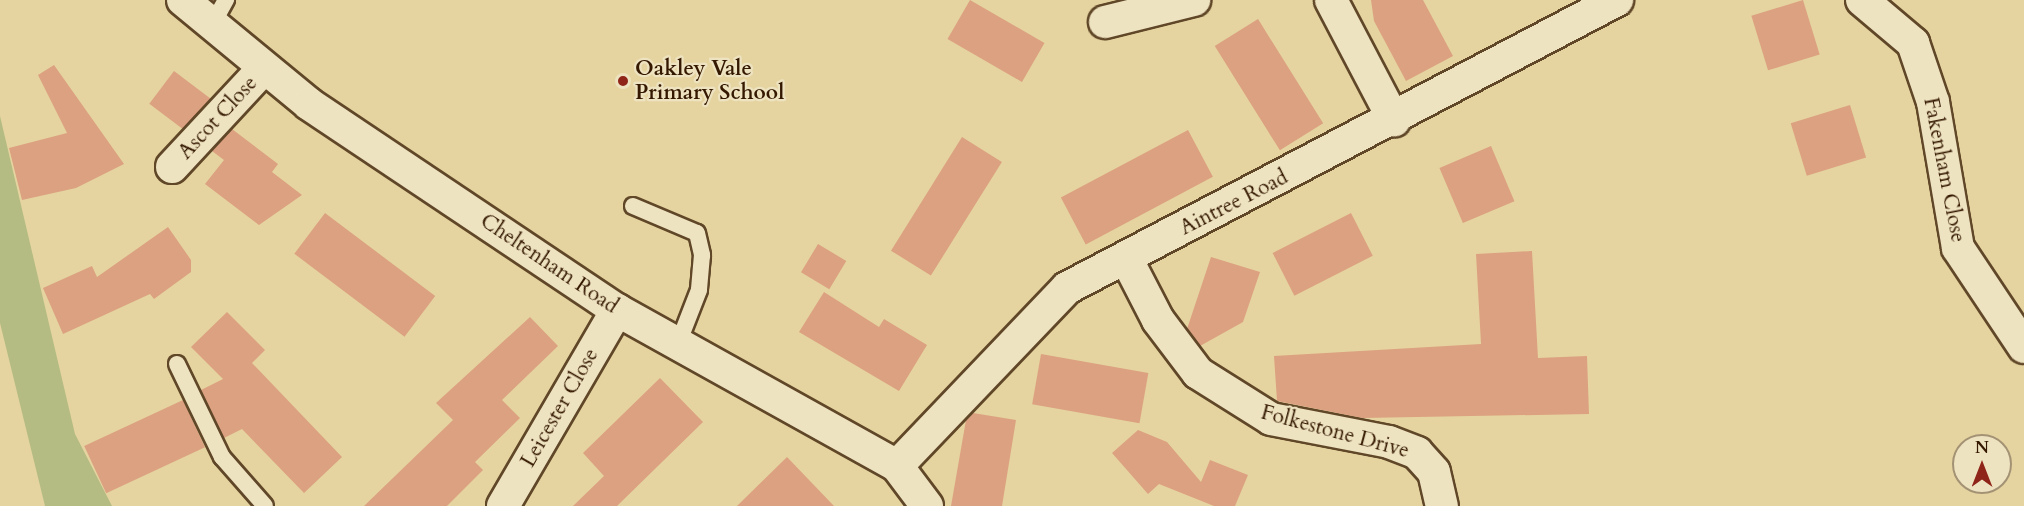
<!DOCTYPE html>
<style>
body{margin:0}
#map{position:relative;width:2024px;height:506px;overflow:hidden;background:#e5d4a0;font-family:Cardo,serif}
div>[style]{position:absolute}
[style*='--x']{left:calc(var(--x)*1px);top:calc(var(--y)*1px);width:calc(var(--w)*1px);rotate:calc(var(--a)*1deg)}
.green>*{inset:0;background:#b5bc83}
.building>*{inset:0;background:#dca180;transform-origin:0 0}
.roads{filter:drop-shadow(2px 0 #604728) drop-shadow(-2px 0 #604728) drop-shadow(0 2px #604728) drop-shadow(0 -2px #604728)}
.service>*{height:16px;margin:-8px;padding:0 8px;transform-origin:8px;border-radius:8px;background:#eee3c1}
.minor>*{height:32px;margin:-16px;padding:0 16px;transform-origin:16px;border-radius:16px;background:#eee3c1}
.dots>*{width:16px;height:16px;translate:-50% -50%;box-sizing:border-box;border:3px solid #eee3c1;border-radius:50%}
span{translate:-50% -50%;white-space:nowrap;text-align:center;line-height:1.15;-webkit-text-stroke:4.5px #eee3c1;paint-order:stroke}
.poi-label{font-size:21px;color:#341800;font-weight:700}
.left{translate:0 -50%;text-align:left}
.street-label{font-size:21px;color:#341800}
.north{position:absolute;left:1952px;top:434px;width:60px;height:60px;box-sizing:border-box;background:#eee3c1;border:2px solid #a49274;border-radius:50%;rotate:0deg;font-size:16px;font-weight:700;line-height:24px;text-align:center;color:#341800}
.north::after{content:'';display:block;margin:auto;width:21px;height:27px;background:#8f2418;clip-path:polygon(50% 0,100% 100%,50% 72%,0 100%)}
</style>
<div id="map">
<div class="green">
<div style="clip-path:polygon(0 116px,75px 434px,112px 506px,45px 506px,0 323px)"></div>
</div>
<div class="building">
<div style="left:970px;top:0;width:86px;height:45px;rotate:30deg"></div>
<div style="clip-path:polygon(1371px 0,1423px 0,1453px 56px,1406px 81px,1374px 21px)"></div>
<div style="left:1803px;top:0;width:57px;height:54px;rotate:73deg"></div>
<div style="left:1258px;top:19px;width:123px;height:51px;rotate:58deg"></div>
<div style="clip-path:polygon(54px 65px,124px 164px,76px 188px,22px 200px,9px 148px,67px 133px,38px 75px)"></div>
<div style="left:174px;top:71px;width:46px;height:41px;rotate:37deg"></div>
<div style="left:1850px;top:105px;width:55px;height:62px;rotate:73deg"></div>
<div style="clip-path:polygon(232px 129px,278px 164px,272px 172px,302px 195px,259px 225px,205px 184px,224px 160px,212px 151px)"></div>
<div style="left:1188px;top:130px;width:53px;height:144px;rotate:62deg"></div>
<div style="left:962px;top:137px;width:47px;height:134px;rotate:32deg"></div>
<div style="left:1491px;top:146px;width:60px;height:56px;rotate:67deg"></div>
<div style="left:325px;top:213px;width:138px;height:51px;rotate:37deg"></div>
<div style="left:1351px;top:213px;width:48px;height:88px;rotate:63deg"></div>
<div style="clip-path:polygon(168px 227px,191px 260px,191px 272px,154px 299px,150px 294px,63px 334px,43px 288px,92px 266px,97px 277px)"></div>
<div style="left:818px;top:244px;width:33px;height:33px;rotate:31deg"></div>
<div style="clip-path:polygon(1532px 251px,1538px 358px,1587px 356px,1589px 414px,1362px 418px,1277px 401px,1274px 356px,1481px 344px,1476px 254px)"></div>
<div style="clip-path:polygon(1211px 257px,1260px 272px,1243px 322px,1200px 346px,1187px 329px)"></div>
<div style="clip-path:polygon(824px 292px,879px 327px,884px 319px,927px 345px,899px 391px,799px 332px)"></div>
<div style="clip-path:polygon(227px 312px,265px 350px,252px 363px,342px 457px,304px 493px,242px 429px,224px 438px,201px 390px,223px 379px,191px 347px)"></div>
<div style="clip-path:polygon(530px 317px,558px 346px,502px 400px,520px 418px,475px 462px,483px 470px,447px 506px,364px 506px,453px 420px,436px 403px)"></div>
<div style="left:1041px;top:354px;width:109px;height:51px;rotate:10deg"></div>
<div style="clip-path:polygon(660px 378px,703px 422px,617px 506px,573px 506px,604px 476px,583px 453px)"></div>
<div style="left:183px;top:400px;width:52px;height:109px;rotate:65deg"></div>
<div style="clip-path:polygon(973px 413px,1016px 420px,1002px 506px,951px 506px,966px 420px)"></div>
<div style="clip-path:polygon(1138px 430px,1167px 442px,1201px 482px,1210px 460px,1248px 475px,1235px 506px,1214px 506px,1159px 484px,1148px 494px,1112px 453px)"></div>
<div style="clip-path:polygon(787px 457px,834px 506px,737px 506px)"></div>
</div>
<div class="roads">
<div class="service">
<div style="--x:212;--y:25;--w:29;--a:-61"></div>
<div style="--x:633;--y:206;--w:69;--a:22.9"></div>
<div style="--x:697;--y:233;--w:23;--a:77"></div>
<div style="--x:702;--y:255;--w:35;--a:95"></div>
<div style="--x:699;--y:290;--w:58;--a:111.3"></div>
<div style="--x:177;--y:364;--w:103;--a:64.2"></div>
<div style="--x:222;--y:457;--w:65;--a:48.7"></div>
</div>
<div class="minor">
<div style="--x:183;--y:0;--w:163;--a:39.5"></div>
<div style="--x:309;--y:104;--w:371;--a:33.8"></div>
<div style="--x:617;--y:310;--w:321;--a:29.1"></div>
<div style="--x:897;--y:466;--w:50;--a:53.1"></div>
<div style="--x:1331;--y:0;--w:136;--a:62.3"></div>
<div style="--x:1862;--y:0;--w:67;--a:40.1"></div>
<div style="--x:1913;--y:43;--w:62;--a:71.3"></div>
<div style="--x:1933;--y:102;--w:148;--a:80.3"></div>
<div style="--x:1958;--y:248;--w:119;--a:56.3"></div>
<div style="--x:1105;--y:22;--w:92;--a:-13.9"></div>
<div style="--x:172;--y:167;--w:134;--a:-47.1"></div>
<div style="--x:1126;--y:258;--w:70;--a:62.7"></div>
<div style="--x:1158;--y:320;--w:66;--a:53"></div>
<div style="--x:1198;--y:373;--w:86;--a:32.2"></div>
<div style="--x:1271;--y:419;--w:120;--a:11"></div>
<div style="--x:1389;--y:442;--w:30;--a:21"></div>
<div style="--x:1417;--y:453;--w:25;--a:48"></div>
<div style="--x:1434;--y:472;--w:35;--a:77"></div>
<div style="--x:897;--y:466;--w:246;--a:-46.3"></div>
<div style="--x:1067;--y:288;--w:621;--a:-27.64"></div>
<div style="--x:503;--y:506;--w:227;--a:-59.8"></div>
</div>
</div>
<div class="dots">
<div style="left:623px;top:81px;background:#8f2418"></div>
</div>
<div class="poi-label">
<span class="left" style="left:635px;top:81px">Oakley Vale<br>Primary School</span>
</div>
<div class="street-label">
<span style="left:218px;top:118px;rotate:-47deg">Ascot Close</span>
<span style="left:1944px;top:170px;rotate:79deg">Fakenham Close</span>
<span style="left:1234px;top:203px;rotate:-27deg">Aintree Road</span>
<span style="left:549px;top:264px;rotate:34deg">Cheltenham Road</span>
<span style="left:560px;top:408px;rotate:-60deg">Leicester Close</span>
<span style="left:1335px;top:432px;rotate:15deg">Folkestone Drive</span>
</div>
<div class="north">N</div>
</div>
